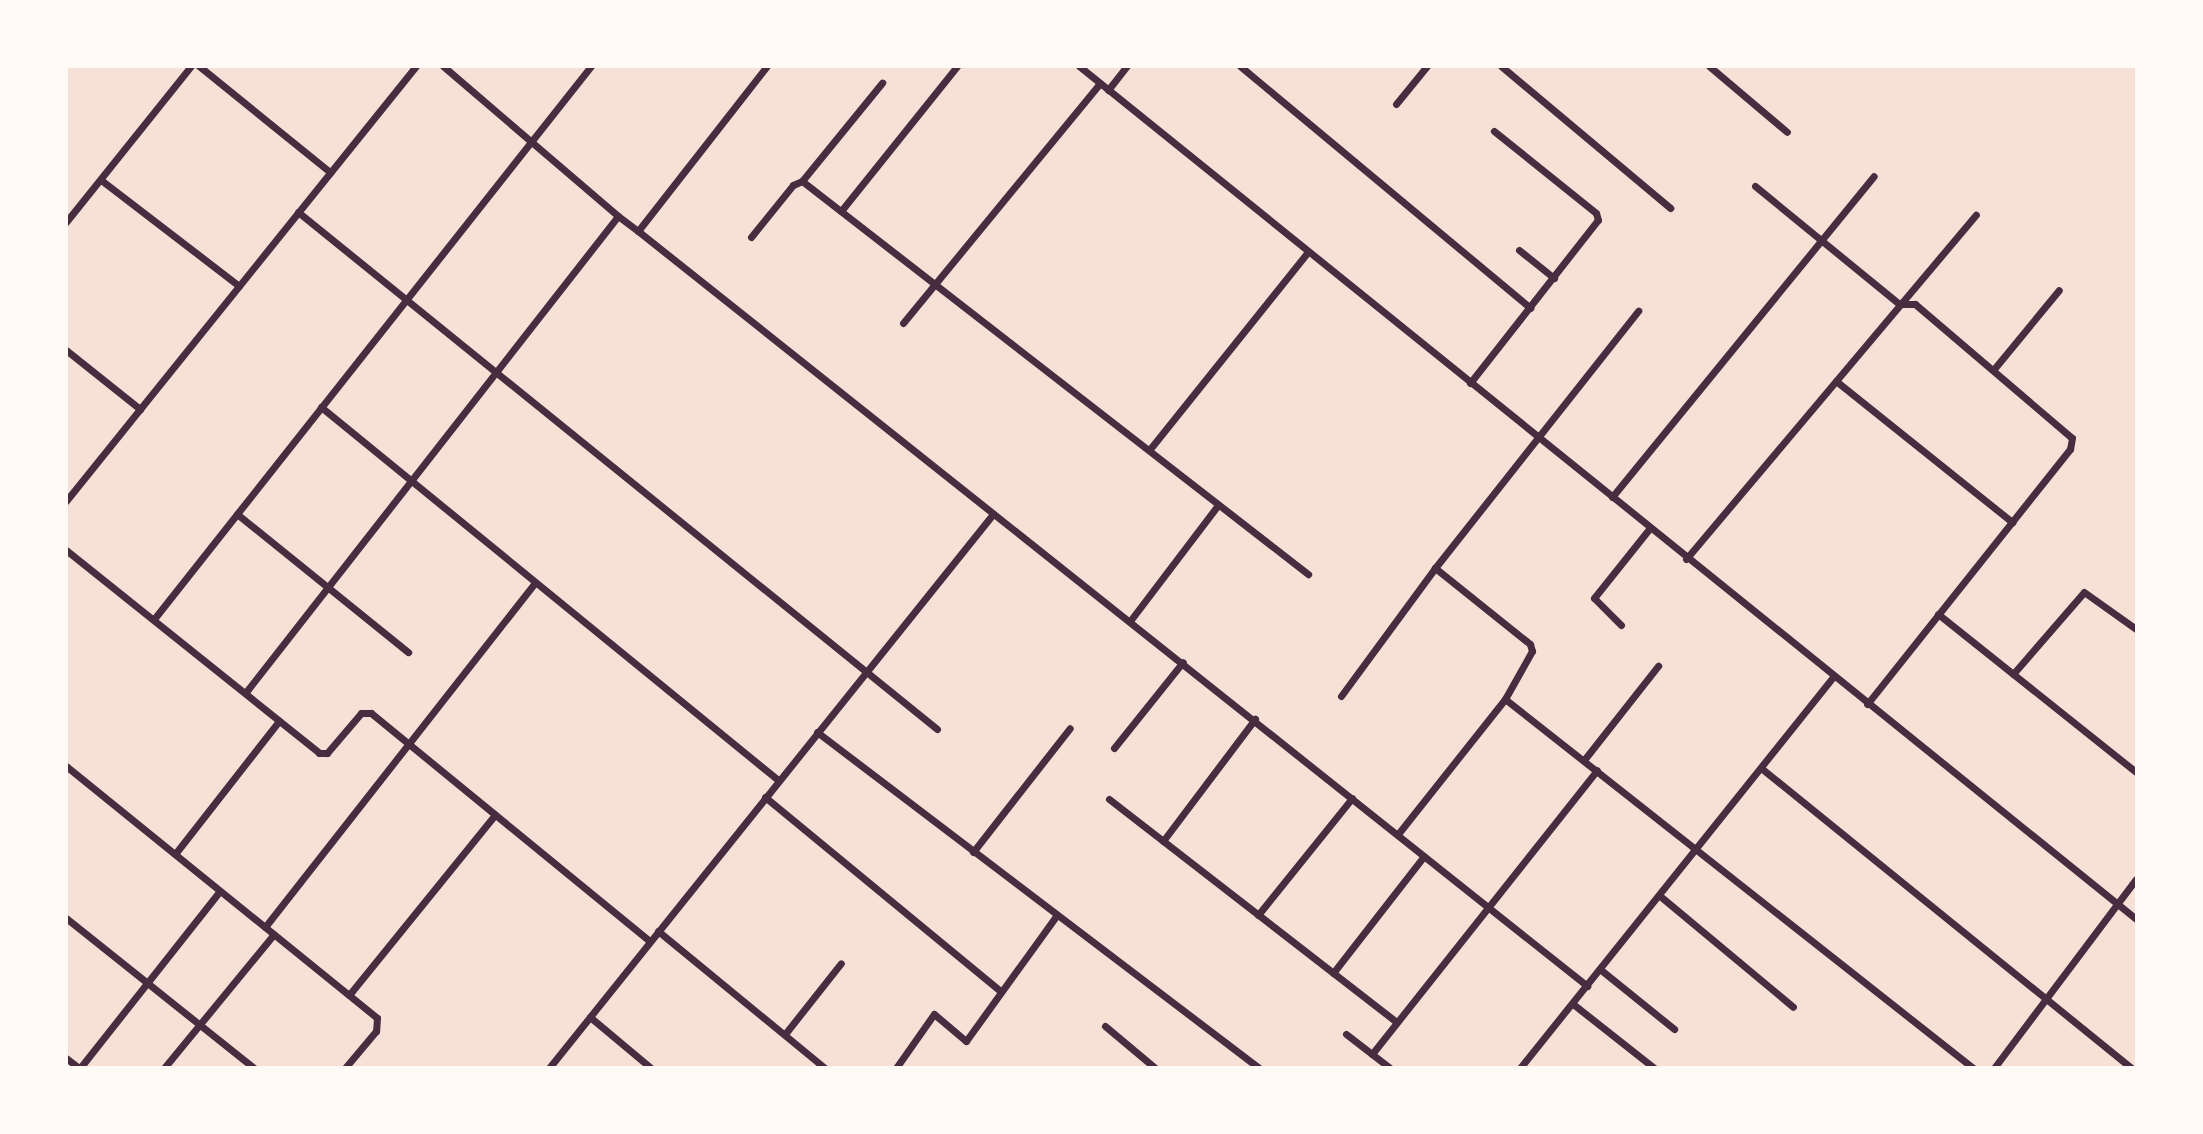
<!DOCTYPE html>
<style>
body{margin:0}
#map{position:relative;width:2203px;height:1134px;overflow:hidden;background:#f7e1d7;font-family:Rubik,sans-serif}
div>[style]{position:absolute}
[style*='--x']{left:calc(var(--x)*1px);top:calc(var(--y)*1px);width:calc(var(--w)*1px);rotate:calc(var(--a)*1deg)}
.minor>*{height:7px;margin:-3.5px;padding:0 3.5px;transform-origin:3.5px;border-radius:3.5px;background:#4a2c40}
span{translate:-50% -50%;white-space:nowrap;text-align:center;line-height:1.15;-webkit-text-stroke:5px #fffaf5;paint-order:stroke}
.frame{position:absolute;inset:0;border:68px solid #fffaf5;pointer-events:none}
</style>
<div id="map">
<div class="minor">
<div style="--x:199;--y:66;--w:169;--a:39"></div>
<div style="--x:443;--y:66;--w:230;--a:40.6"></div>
<div style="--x:1079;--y:66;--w:1358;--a:38.9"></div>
<div style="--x:1240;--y:66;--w:378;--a:39.8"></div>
<div style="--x:1501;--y:66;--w:221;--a:40"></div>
<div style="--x:1709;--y:66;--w:102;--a:40.2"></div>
<div style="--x:1108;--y:90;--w:31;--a:-52"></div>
<div style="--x:1396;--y:104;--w:49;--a:-50.8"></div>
<div style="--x:101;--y:180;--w:174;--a:37.5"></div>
<div style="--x:802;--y:181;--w:127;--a:-50.8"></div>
<div style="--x:1755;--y:186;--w:186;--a:39.3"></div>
<div style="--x:1899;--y:304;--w:16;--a:0"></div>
<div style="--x:1915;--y:304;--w:206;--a:40.5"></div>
<div style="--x:2072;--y:438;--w:11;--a:100"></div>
<div style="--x:2070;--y:449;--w:326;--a:128.5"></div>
<div style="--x:841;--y:211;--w:186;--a:-51.3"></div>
<div style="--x:298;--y:212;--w:822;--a:38.98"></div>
<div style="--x:66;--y:222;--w:200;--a:-51.3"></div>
<div style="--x:638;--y:231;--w:1213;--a:38.5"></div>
<div style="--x:751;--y:237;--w:67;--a:-51.1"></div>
<div style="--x:793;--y:185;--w:10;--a:-24"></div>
<div style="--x:802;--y:181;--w:641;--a:37.84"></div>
<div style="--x:1519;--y:250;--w:45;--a:38.7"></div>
<div style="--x:903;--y:323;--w:310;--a:-50.6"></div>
<div style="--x:66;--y:350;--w:95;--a:38.6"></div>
<div style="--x:1994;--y:369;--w:102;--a:-50.6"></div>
<div style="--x:1836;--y:381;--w:226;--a:38.7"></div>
<div style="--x:1470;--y:383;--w:207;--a:-51.9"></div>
<div style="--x:1598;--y:220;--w:7;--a:-106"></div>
<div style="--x:1596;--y:213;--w:131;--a:-141.2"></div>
<div style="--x:321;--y:407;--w:590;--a:39.22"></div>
<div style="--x:1150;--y:449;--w:253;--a:-51.3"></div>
<div style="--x:1612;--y:497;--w:414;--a:-50.8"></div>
<div style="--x:66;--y:501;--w:558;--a:-51.18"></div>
<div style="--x:237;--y:514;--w:220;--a:38.9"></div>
<div style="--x:66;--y:550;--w:324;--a:38.7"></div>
<div style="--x:319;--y:753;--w:8;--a:0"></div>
<div style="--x:327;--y:753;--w:52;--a:-49.6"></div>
<div style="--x:361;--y:713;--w:10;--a:0"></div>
<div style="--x:371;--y:713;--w:360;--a:39.3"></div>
<div style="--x:1686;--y:559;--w:450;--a:-49.9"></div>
<div style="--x:1938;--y:614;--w:253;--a:38.6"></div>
<div style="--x:154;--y:619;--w:705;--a:-51.68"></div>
<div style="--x:1130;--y:621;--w:146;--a:-52.8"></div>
<div style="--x:1621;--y:625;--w:38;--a:-135"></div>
<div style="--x:1594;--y:598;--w:88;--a:-51.4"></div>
<div style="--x:2013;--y:674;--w:108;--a:-49.1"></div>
<div style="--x:2084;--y:592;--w:64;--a:35.4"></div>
<div style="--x:246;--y:692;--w:604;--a:-51.99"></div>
<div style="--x:618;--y:216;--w:25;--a:37"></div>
<div style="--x:638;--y:231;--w:209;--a:-52"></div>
<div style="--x:1341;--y:696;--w:159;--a:-53.7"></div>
<div style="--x:1435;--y:568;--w:328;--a:-51.7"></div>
<div style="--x:1505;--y:699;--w:596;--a:38.25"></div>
<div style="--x:817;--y:732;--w:555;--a:37.24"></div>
<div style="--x:1114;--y:748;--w:110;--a:-51.3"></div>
<div style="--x:1584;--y:760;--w:120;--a:-51.8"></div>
<div style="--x:66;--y:766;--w:400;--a:39"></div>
<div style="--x:377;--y:1018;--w:13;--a:94"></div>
<div style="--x:376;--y:1031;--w:48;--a:130"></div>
<div style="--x:1761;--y:768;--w:477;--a:39"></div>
<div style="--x:765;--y:797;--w:303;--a:39.5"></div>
<div style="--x:1109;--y:799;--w:363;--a:37.8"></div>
<div style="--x:1398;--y:834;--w:172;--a:-51.6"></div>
<div style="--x:1505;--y:699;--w:55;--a:-60.6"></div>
<div style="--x:1532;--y:651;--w:7;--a:-106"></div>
<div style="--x:1530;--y:644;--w:122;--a:-141.3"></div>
<div style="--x:1163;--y:841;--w:153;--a:-53"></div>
<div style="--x:973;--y:852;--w:157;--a:-52"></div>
<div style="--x:175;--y:854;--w:169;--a:-52"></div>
<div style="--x:1660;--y:896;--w:173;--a:39.8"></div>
<div style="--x:1258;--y:915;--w:150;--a:-51.2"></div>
<div style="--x:66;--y:918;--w:241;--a:38.6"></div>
<div style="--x:265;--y:927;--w:437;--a:-51.9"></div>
<div style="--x:658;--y:931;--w:216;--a:39.4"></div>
<div style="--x:1601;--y:970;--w:94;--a:38.9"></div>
<div style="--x:1333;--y:973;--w:148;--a:-52.1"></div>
<div style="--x:349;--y:995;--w:232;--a:-51"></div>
<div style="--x:1573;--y:1004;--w:103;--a:38.3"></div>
<div style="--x:590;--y:1017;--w:80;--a:39.9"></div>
<div style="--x:1105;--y:1026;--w:65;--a:40"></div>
<div style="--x:785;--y:1034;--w:90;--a:-51.7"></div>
<div style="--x:1346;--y:1034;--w:56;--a:37.7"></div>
<div style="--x:1372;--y:1054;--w:362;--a:-51.6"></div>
<div style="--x:66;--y:1058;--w:16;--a:38"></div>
<div style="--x:80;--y:1068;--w:224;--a:-51.7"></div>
<div style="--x:164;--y:1068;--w:173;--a:-50.6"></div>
<div style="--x:549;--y:1068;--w:710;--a:-51.29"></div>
<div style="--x:896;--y:1068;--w:66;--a:-54.9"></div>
<div style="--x:934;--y:1014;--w:42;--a:40.2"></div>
<div style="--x:966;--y:1041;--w:154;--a:-54.2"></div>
<div style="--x:1520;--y:1068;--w:501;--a:-51.32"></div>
<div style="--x:1994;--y:1068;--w:236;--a:-53.1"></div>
</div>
<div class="frame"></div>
</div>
